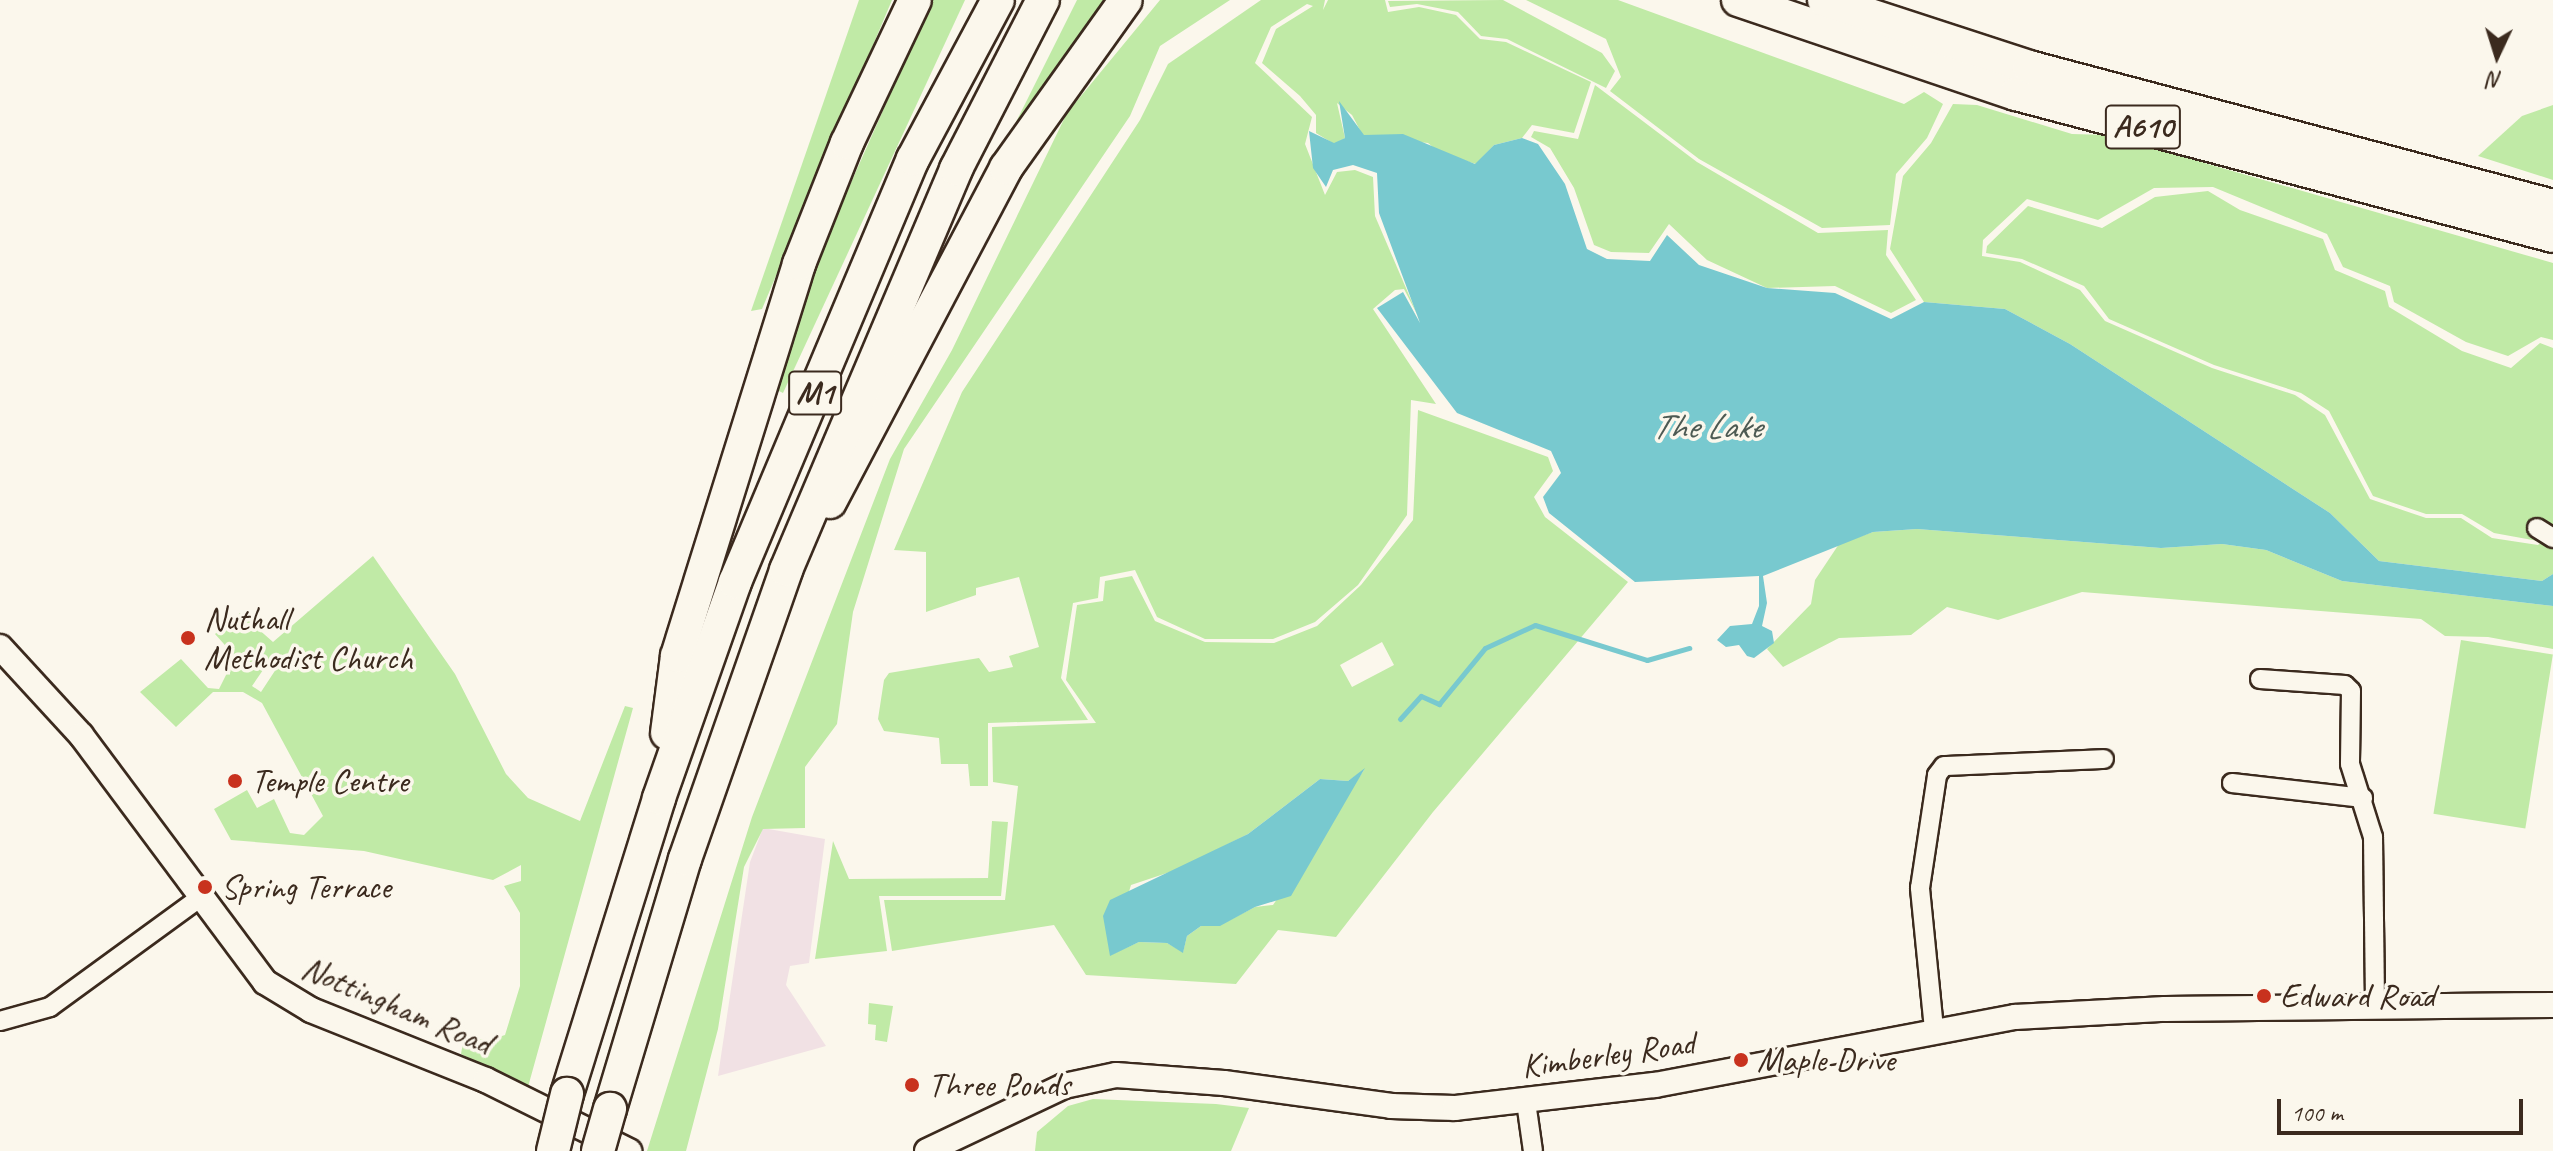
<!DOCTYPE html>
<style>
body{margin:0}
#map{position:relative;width:2553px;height:1151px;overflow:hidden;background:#fbf7ec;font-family:Caveat,sans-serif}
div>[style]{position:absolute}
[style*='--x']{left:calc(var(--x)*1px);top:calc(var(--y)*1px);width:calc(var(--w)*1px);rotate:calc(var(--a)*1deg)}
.built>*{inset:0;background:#f1e1e4}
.green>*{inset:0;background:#c0eaa6;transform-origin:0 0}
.water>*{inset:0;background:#78c9cf}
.stream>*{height:5px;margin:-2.5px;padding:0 2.5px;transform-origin:2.5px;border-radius:2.5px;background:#78c9cf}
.roads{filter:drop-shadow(2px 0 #3b2a1e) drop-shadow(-2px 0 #3b2a1e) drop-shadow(0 2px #3b2a1e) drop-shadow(0 -2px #3b2a1e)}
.street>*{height:18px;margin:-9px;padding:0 9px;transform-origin:9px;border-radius:9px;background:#fbf7ec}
.secondary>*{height:24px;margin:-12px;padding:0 12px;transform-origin:12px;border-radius:12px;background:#fbf7ec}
.highway>*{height:32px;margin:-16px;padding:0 16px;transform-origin:16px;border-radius:16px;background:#fbf7ec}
.bridges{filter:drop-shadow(2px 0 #3b2a1e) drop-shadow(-2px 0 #3b2a1e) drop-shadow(0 2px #3b2a1e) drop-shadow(0 -2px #3b2a1e)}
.highway-bridge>*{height:32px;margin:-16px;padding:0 16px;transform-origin:16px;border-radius:16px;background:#fbf7ec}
.dots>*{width:22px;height:22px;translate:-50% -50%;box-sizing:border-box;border:4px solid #fbf7ec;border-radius:50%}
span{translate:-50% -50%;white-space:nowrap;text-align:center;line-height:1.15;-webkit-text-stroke:7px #fbf7ec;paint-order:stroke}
.shield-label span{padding:2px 6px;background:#fbf7ec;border:2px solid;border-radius:6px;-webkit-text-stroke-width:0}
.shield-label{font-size:32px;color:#3b2a1e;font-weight:700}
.poi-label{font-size:34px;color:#3b2a1e}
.left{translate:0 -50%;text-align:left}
.street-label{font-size:34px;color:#3b2a1e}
.water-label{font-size:36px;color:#4d5a53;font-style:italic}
.north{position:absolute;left:2457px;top:16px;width:80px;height:80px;-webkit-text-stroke:6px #fbf7ec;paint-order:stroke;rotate:184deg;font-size:22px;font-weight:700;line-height:32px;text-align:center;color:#3b2a1e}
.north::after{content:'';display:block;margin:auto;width:28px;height:36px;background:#3b2a1e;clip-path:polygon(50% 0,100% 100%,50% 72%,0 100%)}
.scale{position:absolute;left:2277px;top:1099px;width:246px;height:36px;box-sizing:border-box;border:4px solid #3b2a1e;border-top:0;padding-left:10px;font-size:24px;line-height:28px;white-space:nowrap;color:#3b2a1e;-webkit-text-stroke:6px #fbf7ec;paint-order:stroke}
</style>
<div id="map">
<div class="built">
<div style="clip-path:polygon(763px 828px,825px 839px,809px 963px,790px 966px,786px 985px,826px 1046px,718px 1076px,750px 862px)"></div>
</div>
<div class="green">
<div style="clip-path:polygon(859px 0,892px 0,762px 309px,751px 311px)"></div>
<div style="clip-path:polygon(932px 0,965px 0,783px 393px,777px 390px,807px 282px)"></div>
<div style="clip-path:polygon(1077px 0,1111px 0,1008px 138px)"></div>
<div style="clip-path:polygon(1160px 0,1230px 0,1160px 46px,1130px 116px,904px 449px,853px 612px,837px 724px,805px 767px,805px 828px,763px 829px,744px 867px,718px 1029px,686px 1151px,647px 1151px,752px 817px,890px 459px,952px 350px,1067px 113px)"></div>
<div style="clip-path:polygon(1261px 0,1325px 0,1323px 10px,1328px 0,1385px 0,1388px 12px,1419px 7px,1456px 15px,1480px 39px,1506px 42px,1591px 82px,1574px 133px,1532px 125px,1522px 138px,1494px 145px,1476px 164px,1440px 153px,1428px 143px,1363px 136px,1352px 115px,1337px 103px,1345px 138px,1334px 144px,1316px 133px,1316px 115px,1300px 96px,1262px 63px,1276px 29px,1313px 6px,1307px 4px,1271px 27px,1255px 63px,1312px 117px,1305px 144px,1325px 195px,1337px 172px,1355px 170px,1373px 177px,1375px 216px,1418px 316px,1404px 289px,1395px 290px,1373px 309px,1436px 404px,1411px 400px,1407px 515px,1358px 585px,1315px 622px,1273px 639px,1205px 639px,1157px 617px,1135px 570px,1100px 577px,1098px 598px,1073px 603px,1061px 678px,1088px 720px,988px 723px,988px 786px,970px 786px,968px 764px,941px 764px,939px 738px,884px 731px,878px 719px,884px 680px,889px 673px,979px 658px,989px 672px,1013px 667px,1009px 656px,1039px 647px,1019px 577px,976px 588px,976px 595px,926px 612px,926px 552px,894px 550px,962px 392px,1140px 120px,1168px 64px)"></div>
<div style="clip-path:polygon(1503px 0,1602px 53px,1615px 71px,1606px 88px,1507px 39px,1481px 36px,1458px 12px,1417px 4px,1390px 7px,1388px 1px)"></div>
<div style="clip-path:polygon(1526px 0,1618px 0,1904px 104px,1924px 92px,1943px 104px,1927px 138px,1896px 174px,1890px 225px,1822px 228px,1699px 159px,1610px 91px,1621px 77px,1606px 39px)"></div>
<div style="clip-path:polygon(1595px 85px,1697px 162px,1818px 233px,1888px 230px,1886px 255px,1916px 300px,1891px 313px,1835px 286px,1767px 288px,1707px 260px,1669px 224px,1649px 253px,1611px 252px,1594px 245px,1574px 188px,1550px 148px,1531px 137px,1534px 131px,1578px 139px)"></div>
<div style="clip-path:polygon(1953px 104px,1977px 105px,2072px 134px,2107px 135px,2553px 263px,2553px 340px,2541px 337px,2508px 356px,2466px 342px,2394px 302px,2390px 286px,2343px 267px,2327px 234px,2213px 187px,2154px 188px,2098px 220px,2027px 199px,1983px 240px,1982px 256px,2020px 262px,2080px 290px,2105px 321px,2212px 368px,2295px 395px,2325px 415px,2370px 499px,2426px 518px,2461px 518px,2492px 538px,2538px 545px,2553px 531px,2553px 574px,2542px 581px,2379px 561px,2330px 513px,2070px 344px,2005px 309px,1924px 302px,1890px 249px,1903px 176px,1931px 143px)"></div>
<div style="clip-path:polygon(2553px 105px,2553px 180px,2478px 156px,2522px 116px)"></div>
<div style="clip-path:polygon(2208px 191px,2240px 210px,2323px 239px,2335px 270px,2385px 291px,2389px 307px,2462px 351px,2511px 368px,2540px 343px,2553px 348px,2553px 525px,2538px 541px,2494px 533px,2462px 514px,2426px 514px,2373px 496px,2329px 411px,2301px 393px,2214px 365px,2109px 319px,2084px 286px,2022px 259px,1986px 253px,1987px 246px,2028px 206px,2102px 228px,2155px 197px)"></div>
<div style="clip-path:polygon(evenodd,1418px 410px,1548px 457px,1553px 471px,1534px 497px,1545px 517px,1628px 582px,1433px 812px,1336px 937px,1278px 930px,1236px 984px,1086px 975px,1054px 925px,892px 951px,884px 900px,1005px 900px,1018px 786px,993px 782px,992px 727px,1096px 723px,1066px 680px,1077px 605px,1103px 601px,1105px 581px,1132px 576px,1155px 621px,1205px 642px,1274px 643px,1317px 626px,1361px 585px,1413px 520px,1418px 410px,1382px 642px,1394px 665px,1352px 687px,1340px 665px,1382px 642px,1418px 410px,1364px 770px,1273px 905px,1255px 907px,1220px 925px,1201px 926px,1187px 936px,1183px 952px,1167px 943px,1139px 942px,1110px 955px,1131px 885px,1179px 869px,1248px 834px,1320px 779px,1348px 781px,1364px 770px)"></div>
<div style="clip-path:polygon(1917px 529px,2161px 548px,2222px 544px,2266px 550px,2342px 581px,2553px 606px,2553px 649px,2488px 637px,2445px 636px,2421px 619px,2082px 592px,1998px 620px,1947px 607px,1911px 635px,1839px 638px,1783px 667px,1767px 649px,1811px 604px,1815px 580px,1839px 544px,1873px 532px)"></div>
<div style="clip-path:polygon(evenodd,373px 556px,455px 674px,506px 774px,528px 798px,580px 821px,625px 706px,633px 708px,528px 1087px,461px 1054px,464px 1037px,489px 1040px,505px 1035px,520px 986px,520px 913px,504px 886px,521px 881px,521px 865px,493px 880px,364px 851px,231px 840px,214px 809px,247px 790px,257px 808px,274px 799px,290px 833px,304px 835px,323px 816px,262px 703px,243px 692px,213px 692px,176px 727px,140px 692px,181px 659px,208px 688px,219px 689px,228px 671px,221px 662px,232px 653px,215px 634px,240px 613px,273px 642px,373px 556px,272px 657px,280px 663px,261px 692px,252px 686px,272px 657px)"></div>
<div style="left:2461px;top:640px;width:93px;height:176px;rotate:9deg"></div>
<div style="clip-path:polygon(992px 821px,1008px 822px,1001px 896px,879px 896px,887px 951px,815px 959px,833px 841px,849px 879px,988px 878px)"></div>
<div style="clip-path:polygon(869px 1003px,893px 1006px,887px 1042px,875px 1040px,876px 1025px,868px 1024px)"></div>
<div style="clip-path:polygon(1093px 1099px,1216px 1104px,1249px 1108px,1231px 1151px,1035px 1151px,1037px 1132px,1068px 1106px)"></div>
</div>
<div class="water">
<div style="clip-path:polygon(1339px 101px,1364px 135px,1403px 134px,1475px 164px,1494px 145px,1522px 138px,1538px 144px,1565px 184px,1587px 249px,1607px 259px,1650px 261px,1667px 235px,1699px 265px,1767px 288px,1835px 293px,1891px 319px,1924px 302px,2005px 309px,2070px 344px,2330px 513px,2379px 561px,2542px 581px,2553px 574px,2553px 606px,2342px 581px,2266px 550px,2222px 544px,2161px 548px,1917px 529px,1873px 532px,1763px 576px,1767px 603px,1762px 626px,1772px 631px,1774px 643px,1754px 658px,1747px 656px,1739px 645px,1726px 647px,1717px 640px,1730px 626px,1752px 624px,1759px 606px,1759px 576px,1635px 582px,1549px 513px,1543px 497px,1561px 473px,1551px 451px,1457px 413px,1377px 308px,1403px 292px,1420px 323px,1379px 213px,1377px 173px,1353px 165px,1333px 170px,1326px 187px,1313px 168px,1309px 131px,1334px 143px,1345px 138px)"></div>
<div style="clip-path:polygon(1365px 768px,1291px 896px,1255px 907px,1220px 926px,1201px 926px,1187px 936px,1183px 953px,1167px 943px,1139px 942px,1110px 956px,1103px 916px,1110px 900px,1248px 834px,1320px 779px,1348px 781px)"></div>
</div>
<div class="stream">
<div style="--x:1400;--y:719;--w:31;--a:-48"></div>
<div style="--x:1421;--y:696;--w:20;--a:24"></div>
<div style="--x:1439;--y:704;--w:72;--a:-50.6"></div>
<div style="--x:1485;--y:648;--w:55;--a:-24.7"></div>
<div style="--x:1535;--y:625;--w:117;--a:17.4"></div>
<div style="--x:1647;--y:660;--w:44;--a:-15.9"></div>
</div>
<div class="roads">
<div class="street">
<div style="--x:2537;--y:528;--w:19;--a:32"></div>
<div style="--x:2260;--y:679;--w:85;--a:4"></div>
<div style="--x:2345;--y:685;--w:8;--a:45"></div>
<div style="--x:2351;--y:691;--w:73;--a:90.8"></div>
<div style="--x:2350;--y:764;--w:77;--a:72.5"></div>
<div style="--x:2373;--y:837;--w:169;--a:89.3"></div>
<div style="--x:2232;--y:783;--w:132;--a:6.5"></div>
<div style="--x:0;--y:1021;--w:52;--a:-15.6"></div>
<div style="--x:50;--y:1007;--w:183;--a:-36.1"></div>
<div style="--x:1934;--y:1029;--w:142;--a:-95.7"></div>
<div style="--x:1920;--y:888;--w:114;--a:-81.4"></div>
<div style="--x:1937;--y:775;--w:11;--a:-52"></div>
<div style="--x:1944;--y:766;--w:160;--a:-2.5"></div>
<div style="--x:1526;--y:1102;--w:49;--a:81.9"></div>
</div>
<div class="secondary">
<div style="--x:0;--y:647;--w:120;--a:47.4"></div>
<div style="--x:81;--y:735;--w:308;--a:53.3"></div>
<div style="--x:265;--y:982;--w:54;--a:31.3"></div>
<div style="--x:311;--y:1010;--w:188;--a:21.8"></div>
<div style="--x:486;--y:1080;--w:160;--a:26.4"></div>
<div style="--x:927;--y:1151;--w:152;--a:-25.4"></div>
<div style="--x:1064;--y:1086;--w:53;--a:-11.9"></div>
<div style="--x:1116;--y:1075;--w:108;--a:4.2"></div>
<div style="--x:1224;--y:1083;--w:169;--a:7.8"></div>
<div style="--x:1391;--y:1106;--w:64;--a:1.8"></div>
<div style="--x:1455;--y:1108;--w:201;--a:-6.6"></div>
<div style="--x:1655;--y:1085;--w:366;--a:-10.7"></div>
<div style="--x:2015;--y:1017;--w:150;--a:-3.1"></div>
<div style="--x:2165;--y:1009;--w:388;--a:-0.6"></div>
</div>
<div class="highway">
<div style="--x:1738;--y:0;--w:293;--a:18.7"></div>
<div style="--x:2016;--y:94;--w:555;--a:14.81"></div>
<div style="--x:1824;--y:0;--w:216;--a:18.1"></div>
<div style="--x:2029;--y:67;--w:542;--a:14.86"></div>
<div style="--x:830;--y:502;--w:378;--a:-62.2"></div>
<div style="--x:1006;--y:168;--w:206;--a:-54.5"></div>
<div style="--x:667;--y:733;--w:78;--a:-82.6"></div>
<div style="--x:677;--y:656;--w:411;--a:-72.7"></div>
<div style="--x:799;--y:264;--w:130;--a:-68.4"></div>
<div style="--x:847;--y:143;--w:158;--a:-64.6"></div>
<div style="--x:567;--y:1094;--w:310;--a:-72.7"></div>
<div style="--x:659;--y:798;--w:229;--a:-70.6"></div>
<div style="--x:735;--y:582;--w:459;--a:-67.2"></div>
<div style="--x:913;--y:159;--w:180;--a:-61.9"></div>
<div style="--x:610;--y:1109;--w:261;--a:-73.3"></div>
<div style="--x:685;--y:859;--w:306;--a:-70.7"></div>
<div style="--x:786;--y:570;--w:436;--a:-67"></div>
<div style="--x:956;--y:169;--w:190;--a:-62.8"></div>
</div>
</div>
<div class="bridges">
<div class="highway-bridge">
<div style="--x:553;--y:1151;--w:59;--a:-76.2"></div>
<div style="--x:598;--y:1151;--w:44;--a:-74.1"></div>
</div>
</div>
<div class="dots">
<div style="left:188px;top:638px;background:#c8321e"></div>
<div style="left:235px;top:781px;background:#c8321e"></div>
<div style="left:205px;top:887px;background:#c8321e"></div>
<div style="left:2264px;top:996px;background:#c8321e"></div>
<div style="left:1741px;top:1060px;background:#c8321e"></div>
<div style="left:912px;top:1085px;background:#c8321e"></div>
</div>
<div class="shield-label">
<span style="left:2143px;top:127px">A610</span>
<span style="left:815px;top:393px">M1</span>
</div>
<div class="poi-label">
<span class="left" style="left:204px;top:638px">Nuthall<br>Methodist Church</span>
<span class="left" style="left:251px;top:781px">Temple Centre</span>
<span class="left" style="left:221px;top:887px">Spring Terrace</span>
<span class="left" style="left:2280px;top:996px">Edward Road</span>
<span class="left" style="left:1757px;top:1060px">Maple Drive</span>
<span class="left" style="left:928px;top:1085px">Three Ponds</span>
</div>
<div class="street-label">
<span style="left:397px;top:1005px;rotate:23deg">Nottingham Road</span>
<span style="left:1608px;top:1054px;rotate:-8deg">Kimberley Road</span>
</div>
<div class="water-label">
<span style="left:1706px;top:427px">The Lake</span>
</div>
<div class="north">N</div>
<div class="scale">100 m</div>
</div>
